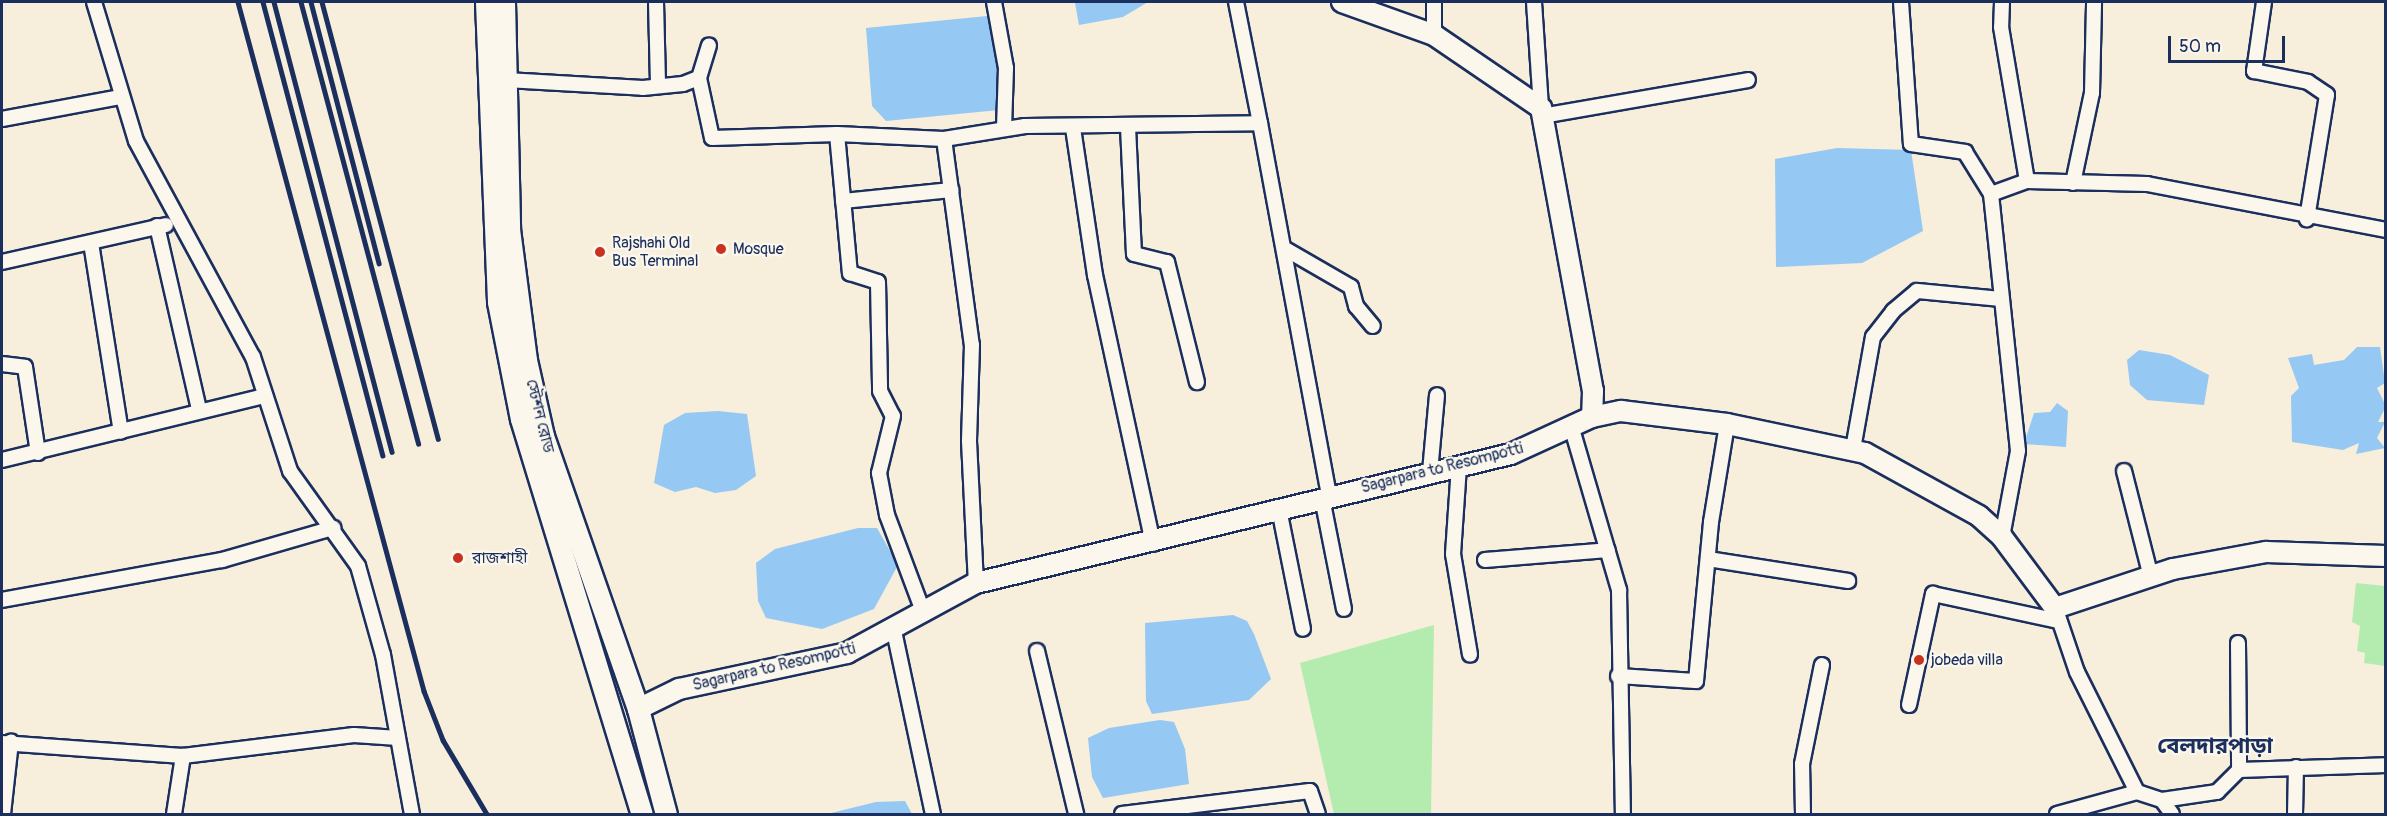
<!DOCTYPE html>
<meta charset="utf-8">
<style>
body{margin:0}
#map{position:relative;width:2387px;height:816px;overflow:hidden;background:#f7eedc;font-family:Pangolin,"Noto Sans Bengali",sans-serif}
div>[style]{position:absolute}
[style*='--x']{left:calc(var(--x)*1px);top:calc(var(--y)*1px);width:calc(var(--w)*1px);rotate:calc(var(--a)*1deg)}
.green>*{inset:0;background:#b4ecaf}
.water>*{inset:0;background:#95c8f2}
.roads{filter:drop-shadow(2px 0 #1b2f5e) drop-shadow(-2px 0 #1b2f5e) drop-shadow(0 2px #1b2f5e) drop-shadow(0 -2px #1b2f5e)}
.street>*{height:14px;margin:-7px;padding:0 7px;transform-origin:7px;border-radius:7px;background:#fbf7ec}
.secondary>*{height:20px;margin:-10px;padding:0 10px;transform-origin:10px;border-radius:10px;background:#fbf7ec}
.primary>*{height:21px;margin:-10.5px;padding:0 10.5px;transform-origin:10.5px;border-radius:10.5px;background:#fbf7ec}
.rail>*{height:4.5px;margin:-2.25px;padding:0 2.25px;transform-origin:2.25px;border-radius:2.25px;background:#1b2f5e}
.dots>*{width:16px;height:16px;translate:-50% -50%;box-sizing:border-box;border:3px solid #fbf7ec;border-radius:50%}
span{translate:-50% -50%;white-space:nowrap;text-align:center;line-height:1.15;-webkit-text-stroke:4.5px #fbf7ec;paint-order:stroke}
.poi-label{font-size:16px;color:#1b2f5e}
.left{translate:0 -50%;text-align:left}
.street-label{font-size:16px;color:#1b2f5e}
.district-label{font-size:22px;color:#1b2f5e;font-weight:700}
.frame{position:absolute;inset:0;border:3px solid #1b2f5e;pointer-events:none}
.scale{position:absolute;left:2168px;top:36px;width:117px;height:27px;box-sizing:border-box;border:3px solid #1b2f5e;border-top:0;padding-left:8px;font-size:18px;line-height:21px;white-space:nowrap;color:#1b2f5e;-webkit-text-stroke:4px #fbf7ec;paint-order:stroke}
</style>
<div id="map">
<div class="green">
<div style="clip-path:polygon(2356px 583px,2385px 586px,2385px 666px,2364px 663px,2365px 653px,2357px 651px,2360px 626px,2352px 622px)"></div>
<div style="clip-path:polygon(1434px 625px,1431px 814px,1334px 814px,1300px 663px)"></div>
</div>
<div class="water">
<div style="clip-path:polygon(1066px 2px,1148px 2px,1123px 17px,1079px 25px,1075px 3px)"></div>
<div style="clip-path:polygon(987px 16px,999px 37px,1004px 96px,999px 110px,886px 121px,872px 106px,866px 28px)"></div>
<div style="clip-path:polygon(1837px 148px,1911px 150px,1923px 231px,1862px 263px,1776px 267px,1775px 159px)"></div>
<div style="clip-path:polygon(2357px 347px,2380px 347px,2385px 383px,2377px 388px,2386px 406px,2378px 422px,2385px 422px,2377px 438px,2385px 448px,2356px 454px,2359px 443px,2343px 450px,2292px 442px,2291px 396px,2299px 388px,2288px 358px,2312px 354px,2314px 365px,2344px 360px)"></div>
<div style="clip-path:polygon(2139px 350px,2170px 355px,2209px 375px,2204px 405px,2147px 400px,2130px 385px,2127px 360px)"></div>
<div style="clip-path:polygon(2057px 403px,2068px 411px,2066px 447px,2024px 444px,2034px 413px,2050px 412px)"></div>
<div style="clip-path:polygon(718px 411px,747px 414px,756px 476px,736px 490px,715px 493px,696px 487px,675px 492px,654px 483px,664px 425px,685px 413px)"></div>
<div style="clip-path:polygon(858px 528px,877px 528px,898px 565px,874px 609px,822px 629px,766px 618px,758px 601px,756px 563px,775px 549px)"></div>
<div style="clip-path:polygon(1233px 615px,1247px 621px,1254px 634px,1271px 679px,1249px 700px,1152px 714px,1146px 701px,1145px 623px)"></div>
<div style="clip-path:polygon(1160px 720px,1174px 722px,1185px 749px,1189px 784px,1103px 798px,1092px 777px,1088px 738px,1109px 728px)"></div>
<div style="clip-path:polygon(905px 801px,912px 814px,827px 814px,876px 802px)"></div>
</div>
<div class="roads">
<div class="street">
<div style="--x:94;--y:2;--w:145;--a:73.2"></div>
<div style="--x:136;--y:141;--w:246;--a:61.6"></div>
<div style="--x:253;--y:357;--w:120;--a:72"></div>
<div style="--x:290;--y:471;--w:117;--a:54.4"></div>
<div style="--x:358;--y:566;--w:92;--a:74.3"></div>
<div style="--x:383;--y:655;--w:162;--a:79.7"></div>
<div style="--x:656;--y:2;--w:84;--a:88.6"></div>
<div style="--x:994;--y:2;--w:67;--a:79.7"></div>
<div style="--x:1006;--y:68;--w:61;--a:91.9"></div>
<div style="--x:1534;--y:2;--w:106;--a:86.2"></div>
<div style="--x:1901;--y:2;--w:142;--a:86"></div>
<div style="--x:1911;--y:144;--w:55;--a:8.4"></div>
<div style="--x:1965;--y:152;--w:49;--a:58.2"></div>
<div style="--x:1991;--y:194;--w:38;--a:-20"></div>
<div style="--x:2027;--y:181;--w:120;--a:1.4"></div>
<div style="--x:2147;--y:184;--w:243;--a:10.9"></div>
<div style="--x:2002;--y:2;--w:25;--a:92"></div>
<div style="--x:2001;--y:27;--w:156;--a:80.4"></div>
<div style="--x:2264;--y:2;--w:70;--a:98.2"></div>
<div style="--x:2254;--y:71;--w:55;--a:11.5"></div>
<div style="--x:2308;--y:82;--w:23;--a:34"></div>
<div style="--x:2327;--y:95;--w:126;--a:99.2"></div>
<div style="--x:1434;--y:35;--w:33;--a:-90"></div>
<div style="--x:699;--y:78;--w:61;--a:77.8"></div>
<div style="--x:712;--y:138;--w:125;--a:-1.8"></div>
<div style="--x:837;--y:134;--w:107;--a:2.7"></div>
<div style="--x:944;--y:139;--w:208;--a:82.3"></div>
<div style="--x:972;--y:345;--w:96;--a:91.8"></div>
<div style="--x:969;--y:441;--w:142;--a:87.2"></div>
<div style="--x:506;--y:80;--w:137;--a:3.3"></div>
<div style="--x:643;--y:88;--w:40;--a:-5.7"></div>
<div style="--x:683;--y:84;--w:17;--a:-21"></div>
<div style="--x:699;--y:78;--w:34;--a:-73"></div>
<div style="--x:1542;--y:116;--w:209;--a:-9.9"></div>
<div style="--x:2;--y:119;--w:121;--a:-10.5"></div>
<div style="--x:1260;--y:123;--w:379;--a:79.5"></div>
<div style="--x:1128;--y:127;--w:127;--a:87.3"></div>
<div style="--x:1134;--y:254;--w:34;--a:14"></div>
<div style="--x:1167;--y:262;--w:124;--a:76"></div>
<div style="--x:1073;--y:128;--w:149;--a:81.5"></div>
<div style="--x:1095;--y:275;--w:275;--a:77.8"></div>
<div style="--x:837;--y:134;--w:140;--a:84.7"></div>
<div style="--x:850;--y:273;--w:29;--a:18"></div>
<div style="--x:878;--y:282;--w:109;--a:88.9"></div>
<div style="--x:880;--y:391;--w:28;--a:63"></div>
<div style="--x:893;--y:416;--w:59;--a:103.8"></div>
<div style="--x:879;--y:473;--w:43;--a:79.2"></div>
<div style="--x:887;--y:515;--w:106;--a:69.5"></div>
<div style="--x:944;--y:139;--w:82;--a:-9.1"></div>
<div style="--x:1025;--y:126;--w:235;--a:-0.7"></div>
<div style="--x:1260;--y:123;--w:123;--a:-101.2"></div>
<div style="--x:2073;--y:183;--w:92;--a:-78.1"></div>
<div style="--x:2092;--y:93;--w:91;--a:-88.7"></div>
<div style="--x:1991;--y:194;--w:258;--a:84"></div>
<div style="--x:2018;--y:451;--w:87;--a:100.5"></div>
<div style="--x:843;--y:201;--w:109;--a:-5.8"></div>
<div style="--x:157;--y:226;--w:189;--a:77.1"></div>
<div style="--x:91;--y:243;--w:191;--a:81"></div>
<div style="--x:1287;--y:250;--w:74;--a:30"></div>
<div style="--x:1351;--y:287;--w:20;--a:75"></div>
<div style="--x:1356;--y:306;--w:26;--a:50"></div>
<div style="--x:2;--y:262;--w:168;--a:-12.7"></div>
<div style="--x:2;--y:364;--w:23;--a:7"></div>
<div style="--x:25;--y:367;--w:87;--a:81.4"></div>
<div style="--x:1572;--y:429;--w:168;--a:73.7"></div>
<div style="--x:1619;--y:590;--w:224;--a:89"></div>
<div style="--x:1853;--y:449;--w:114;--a:-79.9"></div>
<div style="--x:1873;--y:337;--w:33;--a:-52"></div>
<div style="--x:1893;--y:311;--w:31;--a:-40"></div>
<div style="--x:1917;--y:291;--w:85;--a:5.4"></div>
<div style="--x:2;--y:460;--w:271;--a:-13.7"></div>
<div style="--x:1459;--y:466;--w:88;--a:93.9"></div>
<div style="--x:1453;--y:554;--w:102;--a:80.4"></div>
<div style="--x:2124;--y:471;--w:109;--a:75.7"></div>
<div style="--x:1430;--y:472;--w:77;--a:-84.8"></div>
<div style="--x:1322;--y:498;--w:113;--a:78.8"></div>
<div style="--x:1279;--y:509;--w:122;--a:78.7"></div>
<div style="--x:1708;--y:559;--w:142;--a:8.9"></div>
<div style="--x:1485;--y:560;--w:123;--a:-4.6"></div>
<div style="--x:2;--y:600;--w:224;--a:-10.3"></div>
<div style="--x:222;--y:560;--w:116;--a:-16.1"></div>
<div style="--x:2057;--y:613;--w:62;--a:71.3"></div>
<div style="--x:2077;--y:672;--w:134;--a:63.4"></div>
<div style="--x:2137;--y:792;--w:26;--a:18"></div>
<div style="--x:894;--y:631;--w:187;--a:78"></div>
<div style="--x:2238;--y:643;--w:127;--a:89.5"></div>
<div style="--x:1037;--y:651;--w:168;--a:76.5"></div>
<div style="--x:1618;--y:676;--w:78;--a:3.7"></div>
<div style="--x:1696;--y:681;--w:160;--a:-84.6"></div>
<div style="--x:1711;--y:522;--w:99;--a:-80.7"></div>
<div style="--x:1909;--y:705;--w:114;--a:-77.8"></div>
<div style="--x:1933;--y:594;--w:129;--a:12.1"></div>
<div style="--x:2;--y:743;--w:181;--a:4.1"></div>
<div style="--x:3;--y:814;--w:73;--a:-83.7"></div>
<div style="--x:174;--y:814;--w:59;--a:-81.2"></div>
<div style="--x:183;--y:756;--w:172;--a:-7"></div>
<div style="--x:354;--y:735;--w:44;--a:3.9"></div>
<div style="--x:1122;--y:814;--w:189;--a:-7"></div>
<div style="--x:1310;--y:791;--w:24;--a:71"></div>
<div style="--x:1803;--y:814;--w:50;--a:-91.1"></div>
<div style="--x:1802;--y:764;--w:101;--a:-78.6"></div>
<div style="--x:2057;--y:814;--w:83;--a:-15.4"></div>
<div style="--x:2172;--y:814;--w:17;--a:-126"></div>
<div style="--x:2162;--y:800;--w:56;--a:-8.3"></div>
<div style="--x:2217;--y:792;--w:31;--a:-45"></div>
<div style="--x:2239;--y:770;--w:147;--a:-1.9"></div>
<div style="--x:2295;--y:814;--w:47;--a:-88.8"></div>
</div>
<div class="secondary">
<div style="--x:1342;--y:2;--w:98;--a:19.7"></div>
<div style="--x:1434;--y:35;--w:130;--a:34.3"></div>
<div style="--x:1541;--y:108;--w:288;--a:79.6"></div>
<div style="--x:1593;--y:391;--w:26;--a:92"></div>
<div style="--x:638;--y:709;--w:46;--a:-26"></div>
<div style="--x:679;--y:689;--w:172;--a:-12.1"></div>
<div style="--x:847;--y:653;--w:147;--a:-28.5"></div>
<div style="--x:976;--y:583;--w:550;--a:-13.56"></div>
<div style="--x:1511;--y:454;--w:89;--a:-24.6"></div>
<div style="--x:1592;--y:417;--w:30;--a:-12"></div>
<div style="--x:1621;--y:411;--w:107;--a:7"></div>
<div style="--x:1727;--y:424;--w:141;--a:11.9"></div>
<div style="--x:1865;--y:453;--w:130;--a:28.9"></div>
<div style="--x:1979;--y:516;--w:31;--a:42"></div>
<div style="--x:2002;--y:537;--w:89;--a:53.3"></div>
<div style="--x:2055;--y:608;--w:124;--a:-18.3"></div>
<div style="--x:2173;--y:569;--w:95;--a:-10.4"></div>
<div style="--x:2266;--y:552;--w:120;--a:1.9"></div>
</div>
<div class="primary">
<div style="--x:486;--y:2;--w:300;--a:87.7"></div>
<div style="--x:498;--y:302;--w:119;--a:78.9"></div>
<div style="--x:521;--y:419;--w:413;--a:73"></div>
<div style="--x:504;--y:2;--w:227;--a:88.7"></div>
<div style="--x:509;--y:229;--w:132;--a:82.6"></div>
<div style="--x:526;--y:360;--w:78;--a:77.4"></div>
<div style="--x:543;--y:436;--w:289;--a:70.8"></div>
<div style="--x:638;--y:709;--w:109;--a:75.1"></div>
</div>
</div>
<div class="rail">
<div style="--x:238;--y:2;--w:714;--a:74.89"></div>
<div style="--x:424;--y:691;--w:53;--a:68.8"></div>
<div style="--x:443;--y:740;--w:86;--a:59.3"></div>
<div style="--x:263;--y:2;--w:469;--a:75.2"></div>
<div style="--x:274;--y:2;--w:465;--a:75.3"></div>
<div style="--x:301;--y:2;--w:457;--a:75.1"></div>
<div style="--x:311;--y:2;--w:270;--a:75.4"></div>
<div style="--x:322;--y:2;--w:452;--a:75.1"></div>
</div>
<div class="dots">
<div style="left:721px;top:249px;background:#c8321e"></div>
<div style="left:600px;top:252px;background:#c8321e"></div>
<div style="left:458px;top:558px;background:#c8321e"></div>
<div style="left:1919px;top:660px;background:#c8321e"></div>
</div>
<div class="poi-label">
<span class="left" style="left:612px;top:252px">Rajshahi Old<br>Bus Terminal</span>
<span class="left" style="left:733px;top:249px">Mosque</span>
<span class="left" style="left:472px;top:558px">রাজশাহী</span>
<span class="left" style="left:1931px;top:660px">jobeda villa</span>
</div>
<div class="street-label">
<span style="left:540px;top:416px;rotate:76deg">স্টেশন রোড</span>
<span style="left:1442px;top:468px;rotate:-14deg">Sagarpara to Resompotti</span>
<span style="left:774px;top:667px;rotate:-13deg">Sagarpara to Resompotti</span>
</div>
<div class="district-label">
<span style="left:2215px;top:747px">বেলদারপাড়া</span>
</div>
<div class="frame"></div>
<div class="scale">50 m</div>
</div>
